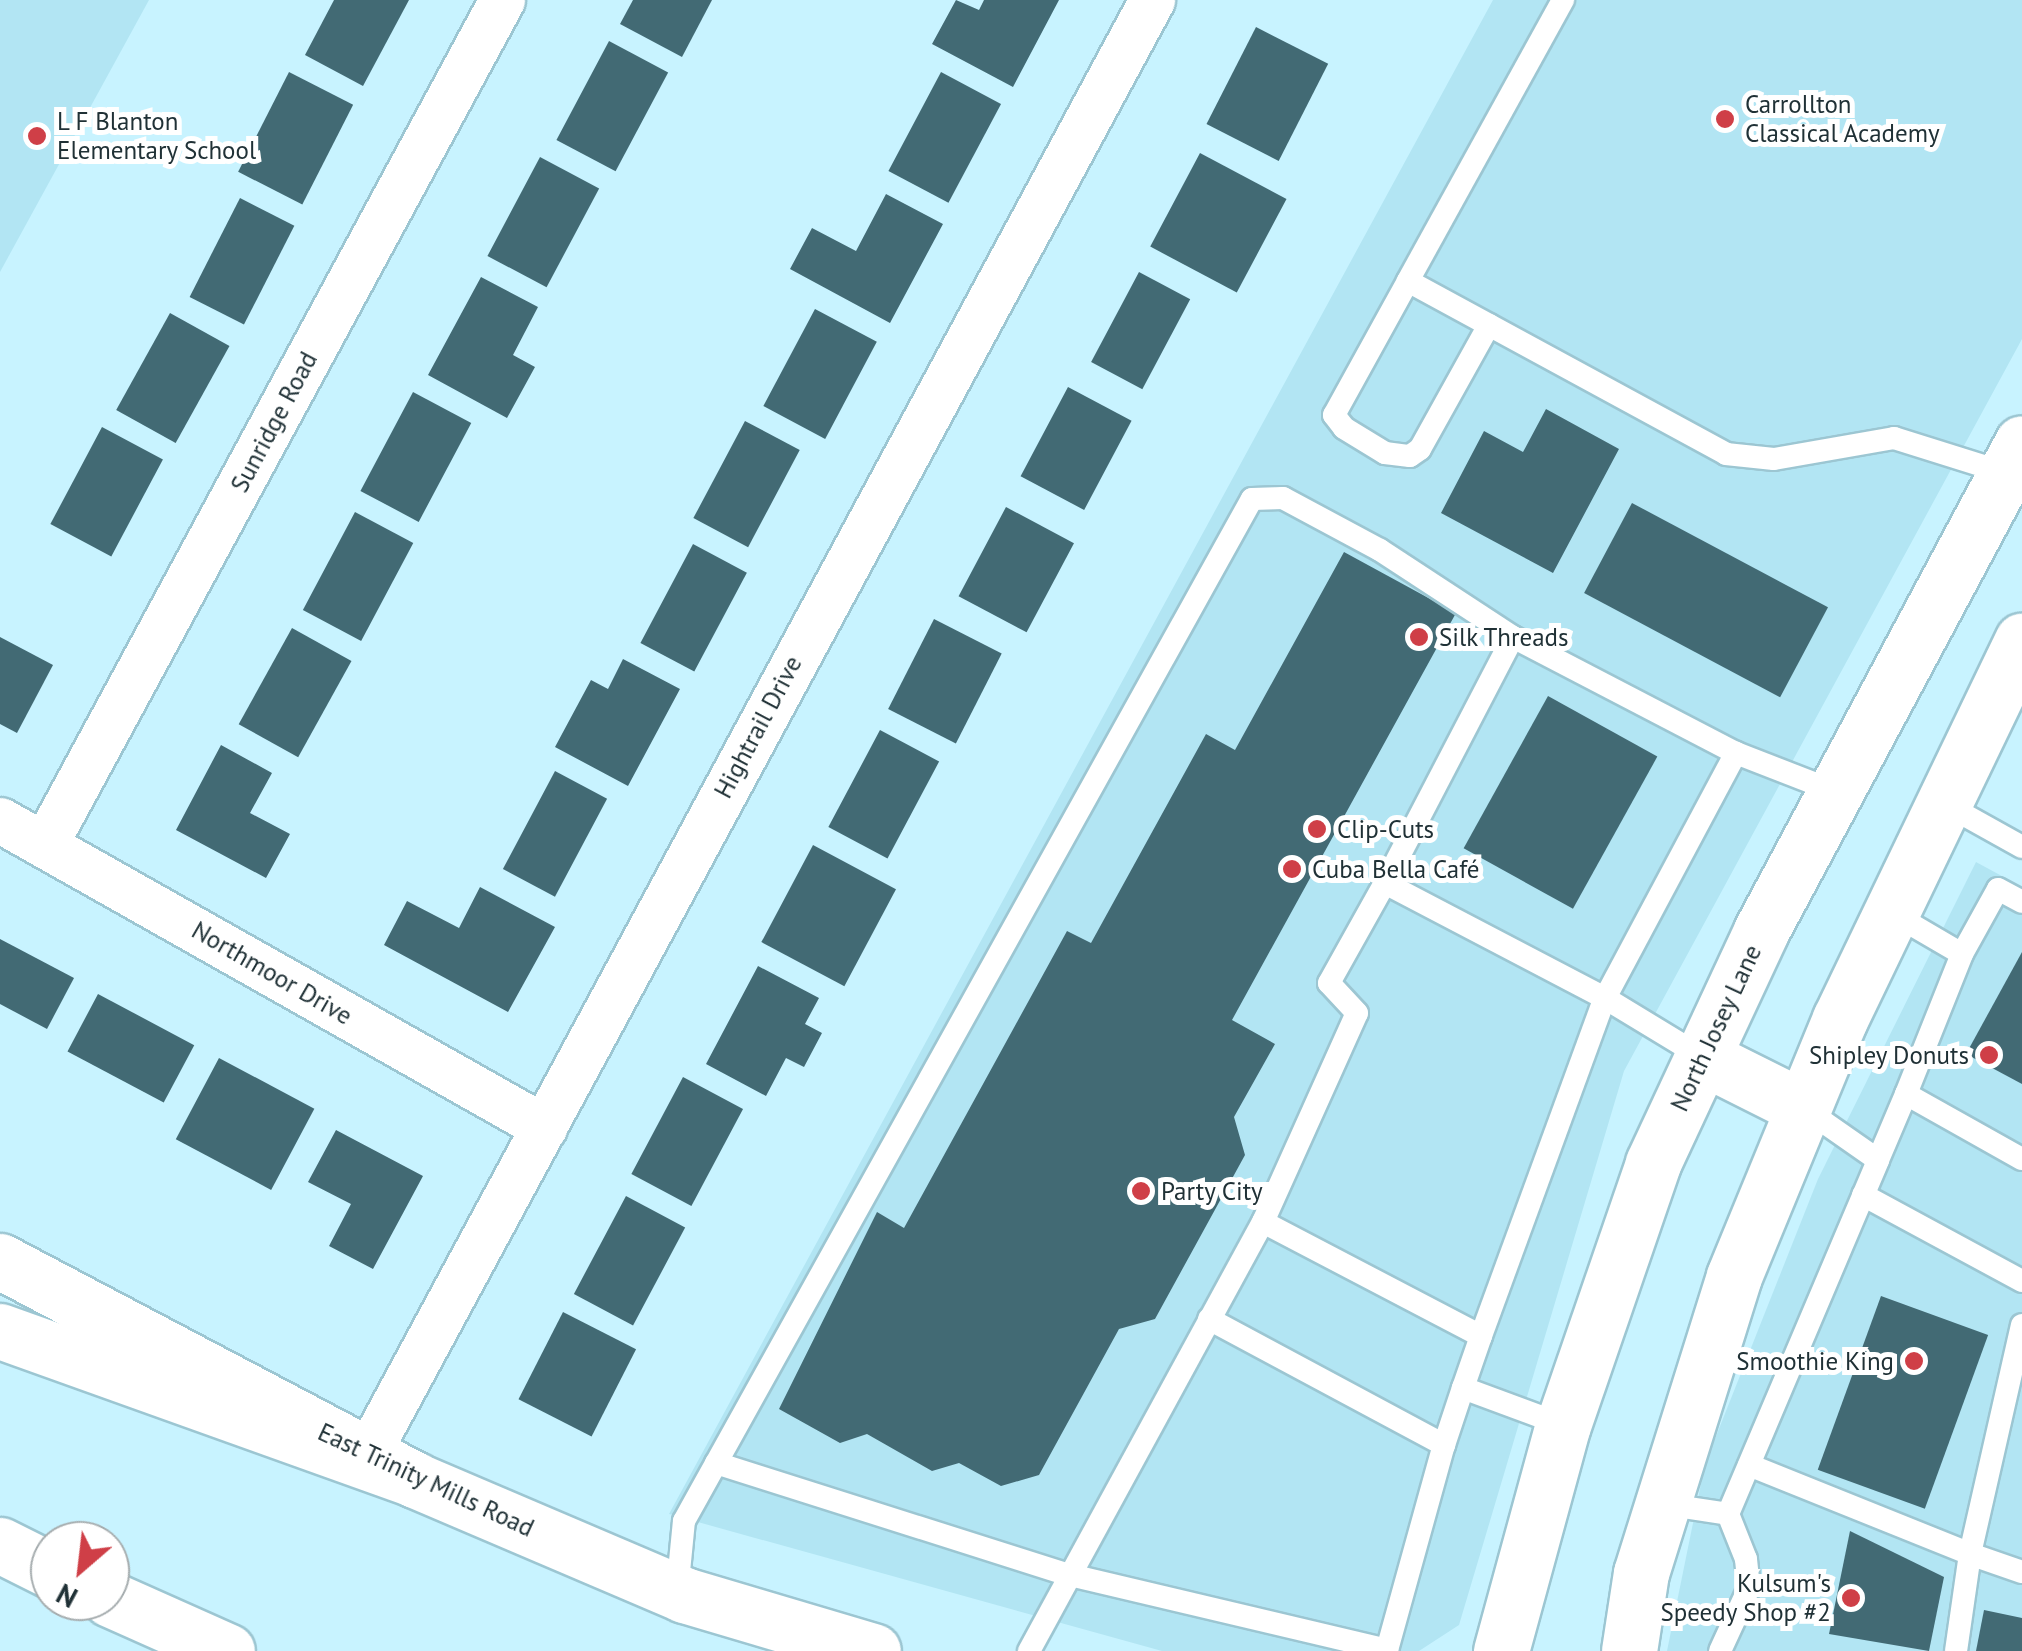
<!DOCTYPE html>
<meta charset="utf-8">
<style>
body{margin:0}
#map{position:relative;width:2022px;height:1651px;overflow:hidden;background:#c8f3ff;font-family:"PT Sans",sans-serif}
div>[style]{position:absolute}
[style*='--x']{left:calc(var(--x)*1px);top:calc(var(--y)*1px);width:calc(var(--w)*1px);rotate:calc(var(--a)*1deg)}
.built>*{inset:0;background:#b2e5f3}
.building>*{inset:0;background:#426a74;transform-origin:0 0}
.roads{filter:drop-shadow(2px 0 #9cc6d2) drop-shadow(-2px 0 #9cc6d2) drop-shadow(0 2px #9cc6d2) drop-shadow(0 -2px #9cc6d2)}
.service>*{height:22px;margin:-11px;padding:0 11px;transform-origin:11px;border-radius:11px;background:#fff}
.minor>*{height:45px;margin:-22.5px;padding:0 22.5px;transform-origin:22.5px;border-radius:22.5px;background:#fff}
.secondary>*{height:55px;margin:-27.5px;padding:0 27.5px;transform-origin:27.5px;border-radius:27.5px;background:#fff}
.motorway>*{height:55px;margin:-27.5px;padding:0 27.5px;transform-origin:27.5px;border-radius:27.5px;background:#fff}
.dots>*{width:28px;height:28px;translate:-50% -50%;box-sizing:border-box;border:5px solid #fff;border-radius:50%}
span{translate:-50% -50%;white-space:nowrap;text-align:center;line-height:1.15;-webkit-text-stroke:10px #fff;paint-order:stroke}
.poi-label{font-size:25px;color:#203136}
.left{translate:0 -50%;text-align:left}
.right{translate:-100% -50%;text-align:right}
.street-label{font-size:25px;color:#203136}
.north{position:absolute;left:30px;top:1521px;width:100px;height:100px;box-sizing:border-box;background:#fff;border:2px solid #a6adaf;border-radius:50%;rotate:208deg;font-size:28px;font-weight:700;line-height:40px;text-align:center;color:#203136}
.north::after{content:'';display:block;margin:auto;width:35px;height:45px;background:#cf3f47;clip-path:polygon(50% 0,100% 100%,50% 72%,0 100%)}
</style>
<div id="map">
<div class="built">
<div style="clip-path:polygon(0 0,149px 0,0 272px)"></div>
<div style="clip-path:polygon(1493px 0,2022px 0,2022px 339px,1624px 1071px,1459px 1625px,1419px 1651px,1162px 1651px,669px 1514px)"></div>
<div style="clip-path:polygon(1976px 862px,2022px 887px,2022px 1651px,1667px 1651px,1705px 1464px,1818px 1179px)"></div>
</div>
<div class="building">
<div style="clip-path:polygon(334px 0,409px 0,363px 86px,305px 55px)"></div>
<div style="clip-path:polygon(633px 0,712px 0,682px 57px,620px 24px)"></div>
<div style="clip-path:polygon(956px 0,979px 10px,984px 0,1059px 0,1013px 87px,932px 44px)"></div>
<div style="left:1256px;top:27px;width:81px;height:109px;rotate:27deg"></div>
<div style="left:609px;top:41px;width:67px;height:112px;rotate:28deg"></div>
<div style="left:289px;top:72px;width:72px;height:112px;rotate:27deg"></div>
<div style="left:941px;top:72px;width:68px;height:112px;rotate:28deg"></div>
<div style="left:1200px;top:153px;width:98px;height:106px;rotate:28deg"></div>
<div style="left:540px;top:157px;width:67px;height:112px;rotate:28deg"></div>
<div style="clip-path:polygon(886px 194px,943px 224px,890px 323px,790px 269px,812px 228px,856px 251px)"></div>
<div style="left:240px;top:198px;width:61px;height:111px;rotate:27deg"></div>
<div style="left:1139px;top:272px;width:58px;height:102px;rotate:28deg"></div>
<div style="clip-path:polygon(481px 277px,538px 307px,513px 355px,535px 367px,507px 418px,428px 375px)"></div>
<div style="left:815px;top:309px;width:70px;height:110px;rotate:28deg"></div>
<div style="left:170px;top:313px;width:68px;height:111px;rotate:29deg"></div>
<div style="left:1068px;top:387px;width:72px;height:101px;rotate:28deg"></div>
<div style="left:413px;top:392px;width:66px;height:112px;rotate:28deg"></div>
<div style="clip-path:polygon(1546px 409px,1619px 449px,1553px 573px,1441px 513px,1484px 431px,1523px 452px)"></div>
<div style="left:745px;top:421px;width:62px;height:110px;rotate:28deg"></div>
<div style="left:102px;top:427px;width:69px;height:110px;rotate:28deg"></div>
<div style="left:1632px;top:503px;width:222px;height:102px;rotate:28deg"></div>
<div style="left:1006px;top:507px;width:77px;height:101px;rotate:28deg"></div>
<div style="left:355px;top:512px;width:66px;height:111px;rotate:28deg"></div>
<div style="left:693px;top:544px;width:61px;height:112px;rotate:28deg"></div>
<div style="clip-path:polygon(1344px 552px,1456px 613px,1232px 1020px,1275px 1044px,1234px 1117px,1245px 1155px,1155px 1319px,1119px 1329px,1039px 1475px,1001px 1486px,959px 1463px,932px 1471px,867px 1434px,840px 1443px,779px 1409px,877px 1212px,904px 1228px,1067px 931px,1091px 943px,1206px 734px,1235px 750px)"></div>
<div style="left:934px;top:619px;width:76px;height:101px;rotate:27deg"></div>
<div style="left:292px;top:628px;width:68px;height:110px;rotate:29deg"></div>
<div style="clip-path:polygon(0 637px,53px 665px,17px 733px,0 724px)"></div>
<div style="clip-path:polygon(623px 659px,680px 689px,628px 786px,555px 747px,591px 680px,608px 689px)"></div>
<div style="left:1548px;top:696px;width:125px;height:174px;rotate:29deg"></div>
<div style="left:880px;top:730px;width:67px;height:110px;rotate:28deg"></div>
<div style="clip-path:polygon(221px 745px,272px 773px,250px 813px,290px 834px,266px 878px,176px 830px)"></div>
<div style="left:555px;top:771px;width:59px;height:111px;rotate:28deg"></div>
<div style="left:813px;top:845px;width:94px;height:110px;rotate:28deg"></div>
<div style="clip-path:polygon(480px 887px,555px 927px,508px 1012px,384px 945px,407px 901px,459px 928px)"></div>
<div style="clip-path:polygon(0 939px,74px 978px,47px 1029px,0 1004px)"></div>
<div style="clip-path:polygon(2022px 952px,2022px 1084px,1966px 1054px)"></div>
<div style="clip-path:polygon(758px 966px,819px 998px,805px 1024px,822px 1033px,804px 1067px,786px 1058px,766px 1096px,706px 1064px)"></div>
<div style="left:98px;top:994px;width:109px;height:65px;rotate:28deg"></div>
<div style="left:219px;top:1058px;width:108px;height:92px;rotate:28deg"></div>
<div style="left:683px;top:1077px;width:68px;height:110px;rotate:28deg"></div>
<div style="clip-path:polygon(336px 1130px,423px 1176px,373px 1269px,329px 1246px,351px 1204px,308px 1182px)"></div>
<div style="left:626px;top:1196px;width:67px;height:111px;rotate:28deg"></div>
<div style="left:1881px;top:1296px;width:114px;height:185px;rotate:20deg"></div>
<div style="left:563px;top:1312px;width:82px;height:98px;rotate:27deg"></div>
<div style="clip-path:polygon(1850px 1531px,1944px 1577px,1929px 1651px,1829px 1634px)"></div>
<div style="clip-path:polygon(1984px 1610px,2022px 1618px,2022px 1651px,1976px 1651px)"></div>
</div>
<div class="roads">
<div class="service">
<div style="--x:1563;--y:0;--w:321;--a:118.9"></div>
<div style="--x:1408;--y:281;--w:362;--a:28.5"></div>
<div style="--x:1726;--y:454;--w:48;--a:5.9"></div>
<div style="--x:1774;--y:459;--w:122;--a:-9.9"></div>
<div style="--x:1894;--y:438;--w:117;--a:17.4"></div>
<div style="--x:1408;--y:281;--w:153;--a:118.9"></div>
<div style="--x:1334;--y:415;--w:16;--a:52"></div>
<div style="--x:1344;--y:428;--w:48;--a:31.4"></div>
<div style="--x:1385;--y:453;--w:25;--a:7"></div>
<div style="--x:1410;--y:456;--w:12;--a:-35"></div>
<div style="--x:1420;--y:449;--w:142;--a:-60.9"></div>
<div style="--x:1943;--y:803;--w:90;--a:29.1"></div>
<div style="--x:1385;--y:883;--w:277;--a:-62.5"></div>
<div style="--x:1513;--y:637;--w:251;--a:27.5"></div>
<div style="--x:1890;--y:912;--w:83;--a:30.3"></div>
<div style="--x:1962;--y:954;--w:74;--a:-61"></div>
<div style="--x:1998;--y:889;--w:27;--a:28"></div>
<div style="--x:1906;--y:1094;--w:151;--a:-68.2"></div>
<div style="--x:1878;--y:1160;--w:72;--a:-67"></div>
<div style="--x:1906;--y:1094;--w:133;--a:29.3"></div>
<div style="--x:1863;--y:1195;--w:181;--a:28.4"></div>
<div style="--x:1263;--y:1222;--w:246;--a:27.6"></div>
<div style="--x:1481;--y:1336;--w:55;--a:109.1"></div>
<div style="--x:1209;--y:1319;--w:267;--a:28.2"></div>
<div style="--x:1444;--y:1445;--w:60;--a:-71.6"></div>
<div style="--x:1463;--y:1388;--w:107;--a:20.3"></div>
<div style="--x:2022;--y:1325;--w:235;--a:102.8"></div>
<div style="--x:1970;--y:1554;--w:55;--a:19.1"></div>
<div style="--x:1481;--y:1336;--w:360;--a:-69.9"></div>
<div style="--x:1605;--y:998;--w:278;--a:-61.9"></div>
<div style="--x:1736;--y:753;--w:105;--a:21.2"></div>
<div style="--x:716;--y:1463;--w:367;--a:17.6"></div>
<div style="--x:1066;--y:1574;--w:330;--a:13.3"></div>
<div style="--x:1387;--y:1650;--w:213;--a:-74.5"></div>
<div style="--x:1749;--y:1465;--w:238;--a:21.9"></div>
<div style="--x:1970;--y:1554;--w:98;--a:98.2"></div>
<div style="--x:1663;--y:1504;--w:66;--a:8.7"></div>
<div style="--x:1728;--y:1514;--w:384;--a:-67"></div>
<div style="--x:1878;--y:1160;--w:93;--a:-145.1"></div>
<div style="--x:677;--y:1592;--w:71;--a:-84.4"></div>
<div style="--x:684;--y:1521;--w:1169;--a:-60.94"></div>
<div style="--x:1252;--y:499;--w:31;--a:-2"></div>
<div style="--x:1283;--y:498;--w:110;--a:28.2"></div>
<div style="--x:1380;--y:550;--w:159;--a:33.2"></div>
<div style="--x:1029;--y:1651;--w:489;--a:-61.4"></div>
<div style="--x:1263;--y:1222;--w:229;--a:-65.8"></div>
<div style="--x:1357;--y:1013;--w:41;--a:-133"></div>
<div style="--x:1329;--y:983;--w:115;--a:-60.8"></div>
<div style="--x:1385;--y:883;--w:248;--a:27.6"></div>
<div style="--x:1605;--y:998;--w:114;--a:31.3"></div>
<div style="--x:1720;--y:1651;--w:69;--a:-65.3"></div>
<div style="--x:1749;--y:1588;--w:29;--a:-96"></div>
<div style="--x:1746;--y:1559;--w:48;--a:-111.8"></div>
</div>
<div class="minor">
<div style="--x:0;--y:820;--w:625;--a:29.44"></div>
<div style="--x:45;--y:844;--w:960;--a:-61.57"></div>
<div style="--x:366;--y:1456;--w:1655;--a:-61.64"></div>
</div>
<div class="secondary">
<div style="--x:1702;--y:1057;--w:112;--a:26.6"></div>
<div style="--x:0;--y:1261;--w:469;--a:27.8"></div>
<div style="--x:415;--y:1480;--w:293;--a:23.1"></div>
<div style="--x:684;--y:1595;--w:197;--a:16.5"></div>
<div style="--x:1501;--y:1651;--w:234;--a:-74.7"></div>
<div style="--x:1563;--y:1425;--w:277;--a:-71"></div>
<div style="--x:1653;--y:1163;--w:256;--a:-65"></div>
<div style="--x:1761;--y:931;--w:553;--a:-61.86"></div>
<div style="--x:1629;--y:1651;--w:79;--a:-81.3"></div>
<div style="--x:1641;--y:1573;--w:311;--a:-72.6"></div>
<div style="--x:1734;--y:1276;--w:278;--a:-67.6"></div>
<div style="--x:1840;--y:1019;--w:420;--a:-64.3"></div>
</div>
<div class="motorway">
<div style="--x:0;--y:1331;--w:441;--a:19.7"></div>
<div style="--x:0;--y:1545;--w:56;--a:26.6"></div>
<div style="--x:110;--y:1599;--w:128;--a:24"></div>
</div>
</div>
<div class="dots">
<div style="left:1725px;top:119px;background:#cf3f47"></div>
<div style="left:37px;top:136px;background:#cf3f47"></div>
<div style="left:1419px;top:637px;background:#cf3f47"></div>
<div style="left:1317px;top:829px;background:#cf3f47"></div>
<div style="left:1292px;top:869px;background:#cf3f47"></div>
<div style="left:1989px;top:1055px;background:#cf3f47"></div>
<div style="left:1141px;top:1191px;background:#cf3f47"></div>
<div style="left:1914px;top:1361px;background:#cf3f47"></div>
<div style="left:1851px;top:1598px;background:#cf3f47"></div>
</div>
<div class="poi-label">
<span class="left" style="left:1745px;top:119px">Carrollton<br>Classical Academy</span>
<span class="left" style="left:57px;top:136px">L F Blanton<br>Elementary School</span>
<span class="left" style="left:1439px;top:637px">Silk Threads</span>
<span class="left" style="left:1337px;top:829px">Clip-Cuts</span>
<span class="left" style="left:1312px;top:869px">Cuba Bella Café</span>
<span class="right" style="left:1969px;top:1055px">Shipley Donuts</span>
<span class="left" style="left:1161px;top:1191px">Party City</span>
<span class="right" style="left:1894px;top:1361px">Smoothie King</span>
<span class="right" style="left:1831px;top:1598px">Kulsum's<br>Speedy Shop #2</span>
</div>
<div class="street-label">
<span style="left:274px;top:422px;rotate:-62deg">Sunridge Road</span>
<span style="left:758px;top:727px;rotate:-62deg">Hightrail Drive</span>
<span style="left:272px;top:973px;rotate:30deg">Northmoor Drive</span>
<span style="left:1716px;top:1028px;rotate:-65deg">North Josey Lane</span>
<span style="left:426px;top:1480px;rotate:25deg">East Trinity Mills Road</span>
</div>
<div class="north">N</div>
</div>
